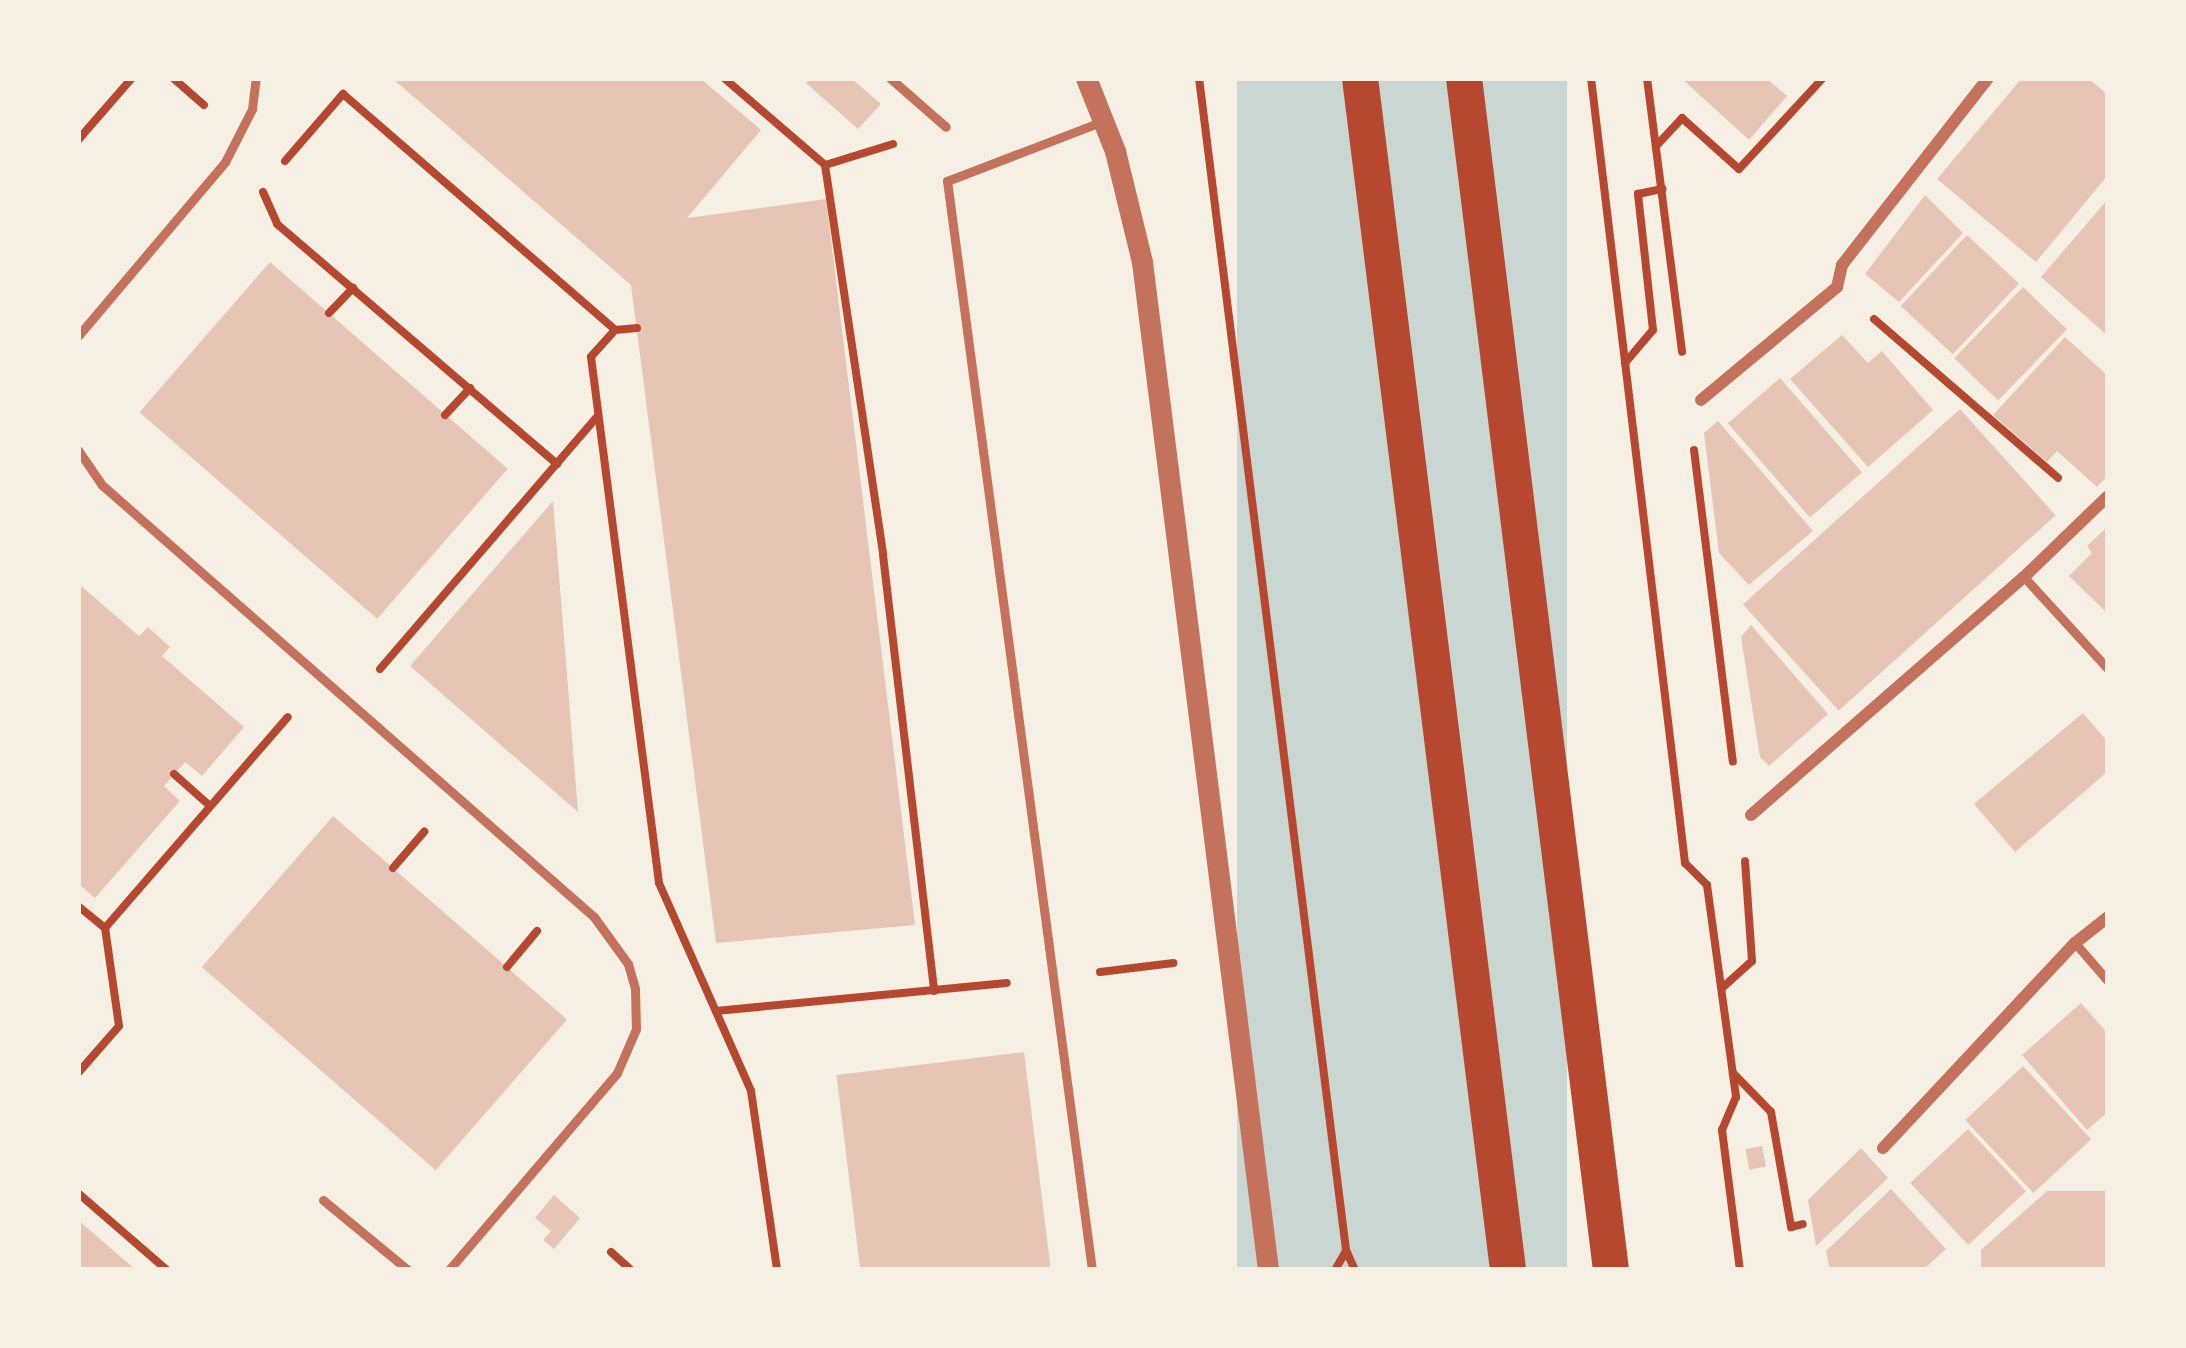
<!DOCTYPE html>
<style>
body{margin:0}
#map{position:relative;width:2186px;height:1348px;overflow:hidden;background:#f6efe4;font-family:"Noto Sans",sans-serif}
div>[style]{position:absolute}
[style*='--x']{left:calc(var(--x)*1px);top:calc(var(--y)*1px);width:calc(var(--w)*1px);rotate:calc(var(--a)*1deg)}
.water>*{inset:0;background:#c9d6d2;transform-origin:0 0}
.building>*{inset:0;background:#e6c5b7;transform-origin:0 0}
.path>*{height:8px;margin:-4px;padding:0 4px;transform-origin:4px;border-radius:4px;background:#b5482f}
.service>*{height:9px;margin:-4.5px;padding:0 4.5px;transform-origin:4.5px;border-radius:4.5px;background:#c5725c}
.minor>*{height:12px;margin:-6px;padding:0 6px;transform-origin:6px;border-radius:6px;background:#c5725c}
.tertiary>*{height:21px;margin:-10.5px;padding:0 10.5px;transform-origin:10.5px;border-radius:10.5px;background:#c5725c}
.motorway>*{height:36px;margin:-18px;padding:0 18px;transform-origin:18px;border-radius:18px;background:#b5482f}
span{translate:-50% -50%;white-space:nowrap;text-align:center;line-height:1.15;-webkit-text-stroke:9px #f6efe4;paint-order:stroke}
.frame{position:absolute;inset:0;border:81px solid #f6efe4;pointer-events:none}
</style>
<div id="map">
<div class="water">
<div style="left:1237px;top:78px;width:330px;height:1201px"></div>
</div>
<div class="building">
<div style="clip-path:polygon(392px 78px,700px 78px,761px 130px,687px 218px,826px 199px,915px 925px,716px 943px,631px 285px)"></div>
<div style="clip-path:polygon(810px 78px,851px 78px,881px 104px,858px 129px,806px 83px)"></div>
<div style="clip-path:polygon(1681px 78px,1766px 78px,1787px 96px,1749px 140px)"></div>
<div style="clip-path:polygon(2022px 78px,2088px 78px,2108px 95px,2108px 175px,2036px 262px,1937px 179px)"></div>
<div style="clip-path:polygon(1925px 195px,1963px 233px,1899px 302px,1865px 274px)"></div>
<div style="clip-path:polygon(2108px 199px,2108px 336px,2041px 277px)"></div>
<div style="left:1967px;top:235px;width:71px;height:97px;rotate:43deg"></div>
<div style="left:270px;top:262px;width:315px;height:199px;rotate:41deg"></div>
<div style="left:2023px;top:287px;width:61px;height:99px;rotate:44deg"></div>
<div style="clip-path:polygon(1842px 335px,1868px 363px,1882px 351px,1933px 410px,1868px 467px,1790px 379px)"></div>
<div style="clip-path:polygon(2065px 337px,2108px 376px,2108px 475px,2097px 487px,2057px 451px,2047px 462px,1993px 415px)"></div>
<div style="left:1780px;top:378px;width:125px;height:69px;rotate:49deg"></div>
<div style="left:1960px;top:409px;width:143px;height:292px;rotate:48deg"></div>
<div style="clip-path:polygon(1718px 421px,1813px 531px,1749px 585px,1719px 553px,1704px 433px)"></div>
<div style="clip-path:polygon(553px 501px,578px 812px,410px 666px)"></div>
<div style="clip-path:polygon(2108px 526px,2108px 614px,2069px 576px,2092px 553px,2087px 546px)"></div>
<div style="clip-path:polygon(80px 585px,139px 636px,148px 627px,170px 647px,162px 656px,244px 727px,202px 776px,185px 762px,164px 786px,180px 801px,95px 898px,78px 883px)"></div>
<div style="clip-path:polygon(1751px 625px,1828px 714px,1769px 766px,1760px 757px,1741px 637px)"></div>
<div style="clip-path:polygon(2083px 713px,2108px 742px,2108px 771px,2015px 852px,1974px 804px)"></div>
<div style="left:333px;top:816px;width:310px;height:200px;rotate:41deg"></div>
<div style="clip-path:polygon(2081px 1003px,2108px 1034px,2108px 1112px,2087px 1130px,2022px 1055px)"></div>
<div style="left:1024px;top:1052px;width:220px;height:189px;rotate:83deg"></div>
<div style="left:2023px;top:1066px;width:100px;height:79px;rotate:47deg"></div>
<div style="left:1968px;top:1129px;width:85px;height:79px;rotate:47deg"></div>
<div style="left:1762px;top:1146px;width:21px;height:17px;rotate:79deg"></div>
<div style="clip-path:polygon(1861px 1148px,1888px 1178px,1816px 1246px,1808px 1200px)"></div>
<div style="clip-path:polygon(1891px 1189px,1946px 1249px,1923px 1270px,1830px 1270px,1826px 1251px)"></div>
<div style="clip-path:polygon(2047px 1191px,2108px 1191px,2108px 1270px,1981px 1270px,1981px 1250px)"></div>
<div style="clip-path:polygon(554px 1195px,580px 1218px,554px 1249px,543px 1240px,551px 1231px,535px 1218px)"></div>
<div style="clip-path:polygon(78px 1220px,136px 1270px,78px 1270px)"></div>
</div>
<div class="path">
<div style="--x:173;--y:78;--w:41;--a:41.1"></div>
<div style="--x:724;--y:78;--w:133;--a:40.7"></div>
<div style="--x:1199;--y:78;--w:1181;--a:82.85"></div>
<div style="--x:1346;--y:1250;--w:22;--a:66"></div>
<div style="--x:1591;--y:78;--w:791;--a:83.17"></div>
<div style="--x:1685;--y:863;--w:31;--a:45"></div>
<div style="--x:1707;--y:885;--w:214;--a:82.2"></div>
<div style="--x:1736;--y:1097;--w:36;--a:113"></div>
<div style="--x:1722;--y:1130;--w:141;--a:82.7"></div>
<div style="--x:1647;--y:78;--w:276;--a:82.7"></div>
<div style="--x:78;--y:140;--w:82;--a:-48.9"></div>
<div style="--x:893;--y:144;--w:71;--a:162.8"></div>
<div style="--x:825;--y:165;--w:394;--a:81.5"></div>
<div style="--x:883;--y:555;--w:439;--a:83.3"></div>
<div style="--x:1657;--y:145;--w:37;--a:-47"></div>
<div style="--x:1682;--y:118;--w:76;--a:41.8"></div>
<div style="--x:1739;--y:169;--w:124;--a:-47.3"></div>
<div style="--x:285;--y:161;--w:89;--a:-49.1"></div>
<div style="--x:343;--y:94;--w:360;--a:40.9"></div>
<div style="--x:263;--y:192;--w:35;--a:66"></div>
<div style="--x:277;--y:224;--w:369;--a:40.6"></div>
<div style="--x:329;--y:313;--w:35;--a:-46"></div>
<div style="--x:1874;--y:319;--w:243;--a:40.8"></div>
<div style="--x:637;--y:328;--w:22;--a:175"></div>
<div style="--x:615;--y:330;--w:36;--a:132"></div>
<div style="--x:591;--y:357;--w:530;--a:82.63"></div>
<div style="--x:659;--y:883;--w:227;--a:66.1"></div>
<div style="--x:751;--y:1091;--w:181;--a:81.7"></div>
<div style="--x:1625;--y:363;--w:43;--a:-49.7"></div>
<div style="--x:1653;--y:330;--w:137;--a:-96.3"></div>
<div style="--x:1638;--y:194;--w:25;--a:-12"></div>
<div style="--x:445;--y:415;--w:37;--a:-47"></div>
<div style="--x:1694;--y:450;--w:314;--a:82.9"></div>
<div style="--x:380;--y:669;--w:333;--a:-49.3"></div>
<div style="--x:174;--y:774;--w:48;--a:41.6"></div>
<div style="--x:393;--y:868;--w:48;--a:-49.3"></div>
<div style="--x:78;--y:906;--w:35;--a:39"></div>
<div style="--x:507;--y:967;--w:47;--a:-50.2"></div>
<div style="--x:1100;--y:972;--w:74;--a:-7"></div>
<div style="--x:1722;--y:988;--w:40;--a:-42"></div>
<div style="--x:1752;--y:961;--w:100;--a:-94"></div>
<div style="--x:716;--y:1011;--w:292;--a:-5.5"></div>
<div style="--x:78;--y:1073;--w:62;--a:-48.9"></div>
<div style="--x:119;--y:1026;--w:99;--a:-98.1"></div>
<div style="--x:105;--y:928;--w:279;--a:-49.1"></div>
<div style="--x:1733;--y:1073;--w:54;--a:45.7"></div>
<div style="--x:1771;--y:1112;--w:117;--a:80.1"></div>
<div style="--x:1791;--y:1227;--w:12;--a:-14"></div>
<div style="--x:78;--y:1193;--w:118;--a:40.9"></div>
<div style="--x:611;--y:1252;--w:27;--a:42"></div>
<div style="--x:1335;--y:1270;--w:22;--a:-60"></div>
</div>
<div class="service">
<div style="--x:890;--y:78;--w:74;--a:41.2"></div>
<div style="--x:78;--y:336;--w:228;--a:-49.8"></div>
<div style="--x:225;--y:162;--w:59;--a:-63"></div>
<div style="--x:252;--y:109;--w:31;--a:-83"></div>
<div style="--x:78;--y:450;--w:42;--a:55.6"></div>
<div style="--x:102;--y:485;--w:655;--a:41.28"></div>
<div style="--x:594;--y:917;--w:58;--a:54.1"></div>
<div style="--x:628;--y:964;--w:26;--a:74"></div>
<div style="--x:635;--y:989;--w:40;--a:88.6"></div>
<div style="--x:636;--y:1029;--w:48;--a:113.4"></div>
<div style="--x:617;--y:1073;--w:259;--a:130.5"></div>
<div style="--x:2024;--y:577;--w:125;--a:47.6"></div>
<div style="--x:2075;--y:943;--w:50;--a:49"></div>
<div style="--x:323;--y:1200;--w:110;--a:39.5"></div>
<div style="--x:1092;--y:1270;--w:1099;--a:-97.58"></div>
<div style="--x:947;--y:181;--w:167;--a:-21"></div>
</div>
<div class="minor">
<div style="--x:1701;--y:400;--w:177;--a:-39.7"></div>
<div style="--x:1837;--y:287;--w:23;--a:-77"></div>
<div style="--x:1842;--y:265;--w:237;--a:-52"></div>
<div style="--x:1751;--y:815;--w:362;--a:-41.1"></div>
<div style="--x:2024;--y:577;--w:117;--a:-44"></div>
<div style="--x:1883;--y:1148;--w:281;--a:-46.9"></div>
<div style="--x:2075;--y:943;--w:42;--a:-38.2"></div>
</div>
<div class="tertiary">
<div style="--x:1086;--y:78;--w:79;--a:68.3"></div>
<div style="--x:1115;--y:151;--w:114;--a:76.3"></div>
<div style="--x:1142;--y:262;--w:1016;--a:82.87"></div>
</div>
<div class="motorway">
<div style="--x:1360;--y:78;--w:1201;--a:82.92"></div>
<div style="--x:1464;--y:78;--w:1201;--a:82.97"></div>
</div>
<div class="frame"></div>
</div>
